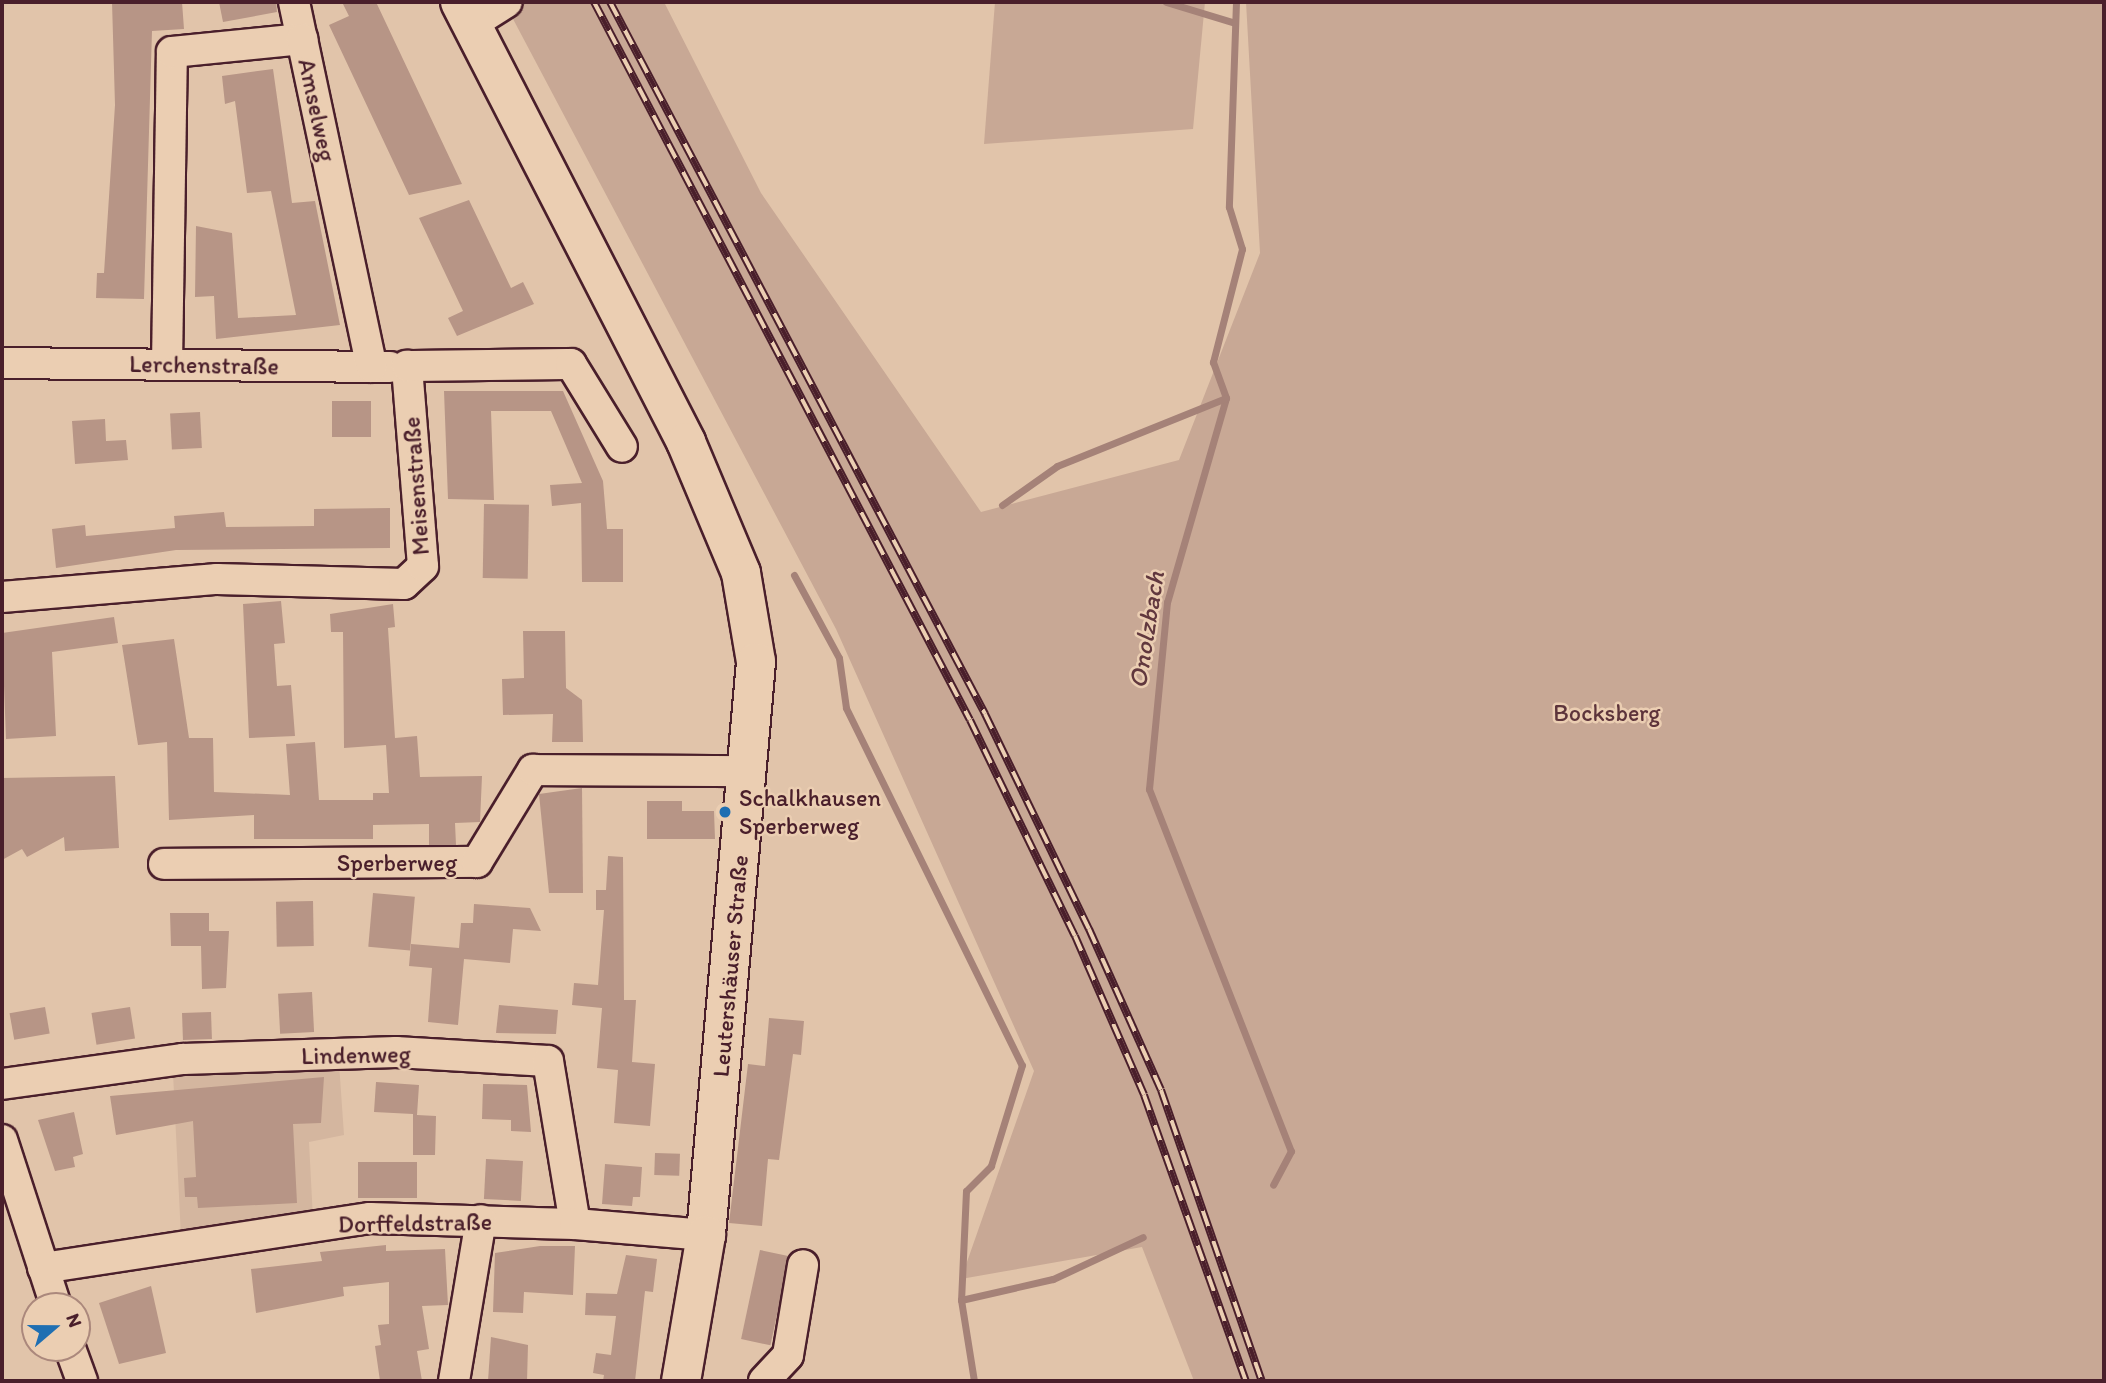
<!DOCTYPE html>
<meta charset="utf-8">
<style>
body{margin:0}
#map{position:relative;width:2106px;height:1383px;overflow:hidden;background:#e1c4aa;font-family:Itim,sans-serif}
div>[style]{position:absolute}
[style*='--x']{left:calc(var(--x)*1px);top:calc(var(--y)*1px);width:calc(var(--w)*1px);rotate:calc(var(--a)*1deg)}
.built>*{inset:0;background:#d4b69f}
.green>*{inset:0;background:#c8a895}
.stream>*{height:7px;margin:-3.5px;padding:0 3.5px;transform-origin:3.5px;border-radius:3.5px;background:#a58278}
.building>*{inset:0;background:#b79586;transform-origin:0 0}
.roads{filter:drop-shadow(2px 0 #4a1f2b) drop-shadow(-2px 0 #4a1f2b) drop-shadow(0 2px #4a1f2b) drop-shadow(0 -2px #4a1f2b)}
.street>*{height:30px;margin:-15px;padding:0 15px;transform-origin:15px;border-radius:15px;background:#ebceb2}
.secondary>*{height:38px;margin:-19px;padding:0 19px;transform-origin:19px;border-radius:19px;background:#ebceb2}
.rail>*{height:8px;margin-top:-4px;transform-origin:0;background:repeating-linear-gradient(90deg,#ebceb2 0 16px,#4a1f2b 0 32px);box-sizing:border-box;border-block:2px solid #4a1f2b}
.dots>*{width:19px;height:19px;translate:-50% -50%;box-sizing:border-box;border:4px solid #ebceb2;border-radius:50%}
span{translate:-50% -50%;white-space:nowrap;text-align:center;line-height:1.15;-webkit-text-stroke:5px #ebceb2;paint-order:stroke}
.street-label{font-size:24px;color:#4a1f2b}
.park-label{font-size:24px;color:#5d343b}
.poi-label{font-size:24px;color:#4a1f2b}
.left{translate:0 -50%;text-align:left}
.water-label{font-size:26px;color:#61383e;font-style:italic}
.frame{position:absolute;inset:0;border:4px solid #4a1f2b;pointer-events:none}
.north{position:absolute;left:21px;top:1292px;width:70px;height:70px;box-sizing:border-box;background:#ebceb2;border:2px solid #ab887c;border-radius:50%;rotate:70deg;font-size:19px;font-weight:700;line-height:28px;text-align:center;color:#4a1f2b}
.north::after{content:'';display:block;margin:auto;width:24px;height:32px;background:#1f6fb2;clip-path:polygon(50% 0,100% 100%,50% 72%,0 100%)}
</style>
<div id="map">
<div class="built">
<div style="clip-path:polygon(339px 1063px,344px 1135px,309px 1142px,313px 1219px,181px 1237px,173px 1073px)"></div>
</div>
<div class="green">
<div style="clip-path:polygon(504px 2px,664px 2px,761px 193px,981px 512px,1179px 460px,1260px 253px,1246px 2px,2104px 2px,2104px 1381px,1194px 1381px,1142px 1247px,961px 1279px,1034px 1071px,836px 629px)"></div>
<div style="clip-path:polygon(995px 2px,1205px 2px,1193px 129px,984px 144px)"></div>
</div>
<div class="stream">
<div style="--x:1166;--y:2;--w:72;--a:16.9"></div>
<div style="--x:1236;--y:2;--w:205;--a:92"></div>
<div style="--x:1229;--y:207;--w:44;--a:72.8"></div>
<div style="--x:1242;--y:249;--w:117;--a:104.4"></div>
<div style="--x:1213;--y:362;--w:38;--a:70"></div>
<div style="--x:1226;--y:398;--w:212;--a:106.1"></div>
<div style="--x:1167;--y:602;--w:188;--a:95.5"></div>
<div style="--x:1149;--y:789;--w:389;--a:68.6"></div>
<div style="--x:1291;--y:1151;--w:38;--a:118"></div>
<div style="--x:1002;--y:505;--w:67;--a:-35.3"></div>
<div style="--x:1057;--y:466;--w:182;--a:-21.9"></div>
<div style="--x:794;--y:575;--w:94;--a:61.5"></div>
<div style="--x:839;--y:658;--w:50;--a:82"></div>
<div style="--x:846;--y:708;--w:398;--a:63.8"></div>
<div style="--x:1022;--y:1065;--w:106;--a:107.1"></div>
<div style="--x:991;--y:1166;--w:35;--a:135"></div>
<div style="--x:966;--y:1191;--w:109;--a:92.6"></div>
<div style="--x:974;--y:1381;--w:82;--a:-99.1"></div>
<div style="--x:961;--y:1300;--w:94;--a:-12.9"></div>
<div style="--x:1053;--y:1279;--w:99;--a:-25"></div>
</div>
<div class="building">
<div style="clip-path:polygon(112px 2px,182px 2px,184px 29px,152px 31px,144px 299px,96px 298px,97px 273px,104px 273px,115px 105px)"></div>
<div style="clip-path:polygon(219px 2px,276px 2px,277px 12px,223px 22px)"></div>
<div style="clip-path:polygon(342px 2px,376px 2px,462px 184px,409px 195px,329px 25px,349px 16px)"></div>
<div style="clip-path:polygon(273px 69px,292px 203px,315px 201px,340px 325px,216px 339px,214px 296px,195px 297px,196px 226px,232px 233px,238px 318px,296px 315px,271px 191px,247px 193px,235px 101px,225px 104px,222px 76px)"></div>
<div style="clip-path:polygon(469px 200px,511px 288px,523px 282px,534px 304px,457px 336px,448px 318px,463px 311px,419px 218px)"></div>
<div style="clip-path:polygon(444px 391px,563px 391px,603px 481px,607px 529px,623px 529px,623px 582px,582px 582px,581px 503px,552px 506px,550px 485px,582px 483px,551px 411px,491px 411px,494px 500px,448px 499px)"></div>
<div style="left:332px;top:401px;width:39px;height:36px"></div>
<div style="left:200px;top:412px;width:36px;height:30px;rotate:87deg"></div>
<div style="clip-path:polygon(105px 419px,106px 441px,126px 440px,128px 460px,75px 464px,72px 421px)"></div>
<div style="left:484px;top:504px;width:45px;height:74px;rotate:1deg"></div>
<div style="clip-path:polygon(390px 508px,390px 548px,176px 550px,56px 568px,52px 529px,85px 525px,86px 536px,175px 528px,174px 516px,224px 512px,226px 527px,314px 526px,314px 509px)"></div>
<div style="clip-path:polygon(281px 601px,285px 643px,274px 644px,277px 686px,291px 685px,295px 736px,249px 738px,243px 604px)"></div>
<div style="clip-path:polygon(393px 604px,395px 627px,388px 628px,395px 738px,417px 736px,420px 777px,482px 776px,480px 822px,455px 823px,456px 845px,429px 845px,429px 824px,373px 825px,373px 839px,254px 839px,254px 815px,169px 820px,167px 742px,138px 745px,122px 645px,174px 639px,189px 738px,213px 738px,214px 792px,290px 795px,286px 744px,315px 742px,319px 800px,373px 800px,373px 793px,389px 793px,386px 745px,344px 748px,343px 632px,331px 632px,330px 614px)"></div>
<div style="clip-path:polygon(114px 617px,118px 643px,52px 652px,56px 736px,6px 739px,2px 633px)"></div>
<div style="clip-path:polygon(523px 631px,565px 631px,566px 688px,582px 700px,583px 742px,552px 742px,553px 714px,503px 715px,502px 679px,524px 678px)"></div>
<div style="clip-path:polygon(115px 776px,119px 848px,65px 851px,64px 837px,27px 857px,22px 849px,2px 860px,2px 778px)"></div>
<div style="clip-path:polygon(582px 788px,583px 893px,549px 893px,539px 794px)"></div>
<div style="clip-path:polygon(647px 801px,682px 801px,682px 811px,714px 811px,715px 839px,647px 839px)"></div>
<div style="clip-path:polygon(608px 856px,623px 857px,624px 1000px,636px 1000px,632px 1062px,655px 1064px,650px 1126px,614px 1123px,618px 1070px,597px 1068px,602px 1008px,572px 1005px,574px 983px,598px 985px,604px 910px,596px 910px,596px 890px,606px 890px)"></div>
<div style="left:373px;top:893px;width:42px;height:54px;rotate:5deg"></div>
<div style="left:313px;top:901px;width:45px;height:37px;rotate:89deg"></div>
<div style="clip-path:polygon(474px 904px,530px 908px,541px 931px,513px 929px,510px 963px,464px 959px,458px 1025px,428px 1022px,432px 968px,409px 966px,411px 944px,459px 948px,461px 923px,473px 923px)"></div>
<div style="clip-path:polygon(170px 913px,209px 913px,209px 931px,229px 931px,226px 988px,202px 989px,201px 946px,171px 946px)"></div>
<div style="left:312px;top:992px;width:40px;height:34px;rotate:87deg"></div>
<div style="clip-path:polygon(499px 1005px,558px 1010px,556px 1034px,496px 1033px)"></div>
<div style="left:45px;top:1007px;width:27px;height:36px;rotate:80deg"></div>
<div style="left:130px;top:1007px;width:32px;height:39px;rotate:81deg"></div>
<div style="left:211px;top:1012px;width:27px;height:29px;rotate:88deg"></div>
<div style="clip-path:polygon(769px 1018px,804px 1021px,801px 1055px,793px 1054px,779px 1160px,768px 1159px,762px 1226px,729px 1223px,748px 1064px,765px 1066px)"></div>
<div style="clip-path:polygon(324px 1077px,321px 1123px,293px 1124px,297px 1203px,198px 1208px,197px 1197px,185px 1197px,184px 1178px,196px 1177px,193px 1121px,116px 1135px,110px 1096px)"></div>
<div style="clip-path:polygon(376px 1082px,419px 1085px,417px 1115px,436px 1116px,435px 1155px,413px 1155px,413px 1114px,374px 1112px)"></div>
<div style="clip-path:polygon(483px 1084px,527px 1085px,531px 1132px,511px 1131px,511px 1120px,482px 1119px)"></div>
<div style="clip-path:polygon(74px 1112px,83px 1154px,73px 1157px,75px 1167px,55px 1171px,38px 1120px)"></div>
<div style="left:655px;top:1153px;width:25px;height:22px;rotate:2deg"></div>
<div style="left:486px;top:1159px;width:37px;height:40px;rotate:3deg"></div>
<div style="left:358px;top:1162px;width:59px;height:36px"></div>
<div style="clip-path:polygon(605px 1164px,642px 1167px,640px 1197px,633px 1197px,632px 1206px,602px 1204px)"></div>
<div style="clip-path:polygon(386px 1245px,386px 1251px,445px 1249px,448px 1305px,422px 1306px,429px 1349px,417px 1351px,422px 1381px,380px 1381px,375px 1346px,381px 1345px,378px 1325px,389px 1324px,389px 1282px,343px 1287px,344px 1296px,256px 1313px,251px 1269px,322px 1261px,320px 1252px)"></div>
<div style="clip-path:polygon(540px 1246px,575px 1246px,573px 1295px,524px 1292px,523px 1313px,493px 1312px,495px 1253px)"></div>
<div style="left:760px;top:1250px;width:30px;height:91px;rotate:12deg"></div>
<div style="clip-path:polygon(626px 1255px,657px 1259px,653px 1292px,645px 1291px,635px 1381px,603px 1381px,604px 1375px,593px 1373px,596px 1353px,611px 1355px,616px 1316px,585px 1315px,586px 1293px,617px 1294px)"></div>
<div style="clip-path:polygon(151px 1286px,166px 1353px,119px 1364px,99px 1303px)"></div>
<div style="clip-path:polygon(491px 1337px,528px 1345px,527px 1381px,488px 1381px)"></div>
</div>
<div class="roads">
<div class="street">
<div style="--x:294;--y:2;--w:38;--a:78"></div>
<div style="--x:472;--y:24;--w:41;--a:-32.2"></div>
<div style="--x:2;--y:363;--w:388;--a:0.6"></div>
<div style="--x:167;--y:364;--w:312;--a:-89.1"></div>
<div style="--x:172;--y:52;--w:131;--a:-5.7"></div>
<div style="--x:302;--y:39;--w:335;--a:78"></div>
<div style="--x:2;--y:597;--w:216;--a:-4.8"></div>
<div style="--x:217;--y:579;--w:187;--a:1.5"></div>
<div style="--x:404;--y:584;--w:26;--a:-43"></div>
<div style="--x:423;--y:566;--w:201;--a:-94.6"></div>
<div style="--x:407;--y:366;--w:164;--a:-0.7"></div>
<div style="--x:571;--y:364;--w:97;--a:58.4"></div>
<div style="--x:164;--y:864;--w:313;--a:-0.4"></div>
<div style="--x:477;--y:862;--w:108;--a:-58.7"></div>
<div style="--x:533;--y:770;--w:214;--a:0.3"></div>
<div style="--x:2;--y:1084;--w:183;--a:-7.9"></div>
<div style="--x:183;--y:1059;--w:213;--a:-1.9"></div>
<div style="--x:396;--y:1052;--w:152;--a:3.4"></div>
<div style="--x:548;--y:1061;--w:165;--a:80.6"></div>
<div style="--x:2;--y:1140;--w:175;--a:72"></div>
<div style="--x:43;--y:1268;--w:331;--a:-8.7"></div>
<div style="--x:370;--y:1218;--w:205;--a:1.7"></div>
<div style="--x:575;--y:1224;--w:131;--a:4.8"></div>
<div style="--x:70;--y:1348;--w:35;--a:70"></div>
<div style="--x:454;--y:1381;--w:163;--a:-80.5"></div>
<div style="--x:764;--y:1381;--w:35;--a:-47"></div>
<div style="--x:788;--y:1355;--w:91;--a:-80.5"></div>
</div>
<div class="secondary">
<div style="--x:460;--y:2;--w:495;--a:62.8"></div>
<div style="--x:686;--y:442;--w:142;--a:67.2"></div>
<div style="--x:741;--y:573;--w:90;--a:80.4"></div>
<div style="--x:756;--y:662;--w:575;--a:94.99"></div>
<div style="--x:706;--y:1235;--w:148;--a:99.7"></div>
</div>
</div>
<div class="rail">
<div style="--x:594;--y:2;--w:810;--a:62.36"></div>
<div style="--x:970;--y:720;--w:240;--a:64.1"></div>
<div style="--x:1075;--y:936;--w:173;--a:66.5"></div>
<div style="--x:1144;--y:1095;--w:304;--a:70.4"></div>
<div style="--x:610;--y:2;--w:805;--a:62.22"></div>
<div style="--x:985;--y:714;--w:239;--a:64.2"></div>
<div style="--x:1089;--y:929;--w:176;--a:65.9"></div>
<div style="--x:1161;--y:1090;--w:308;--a:70.9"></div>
</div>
<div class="dots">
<div style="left:725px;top:812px;background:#1f6fb2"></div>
</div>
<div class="street-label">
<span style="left:317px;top:110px;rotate:78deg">Amselweg</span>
<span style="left:204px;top:365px;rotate:1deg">Lerchenstraße</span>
<span style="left:416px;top:486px;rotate:-94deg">Meisenstraße</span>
<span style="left:397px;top:863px">Sperberweg</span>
<span style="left:730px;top:966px;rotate:-85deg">Leutershäuser Straße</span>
<span style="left:356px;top:1055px;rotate:-1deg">Lindenweg</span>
<span style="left:415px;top:1223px;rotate:-1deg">Dorffeldstraße</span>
</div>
<div class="park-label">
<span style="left:1607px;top:713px">Bocksberg</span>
</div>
<div class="poi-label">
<span class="left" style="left:739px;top:812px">Schalkhausen<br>Sperberweg</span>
</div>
<div class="water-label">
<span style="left:1147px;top:630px;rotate:-81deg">Onolzbach</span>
</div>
<div class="frame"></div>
<div class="north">N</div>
</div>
